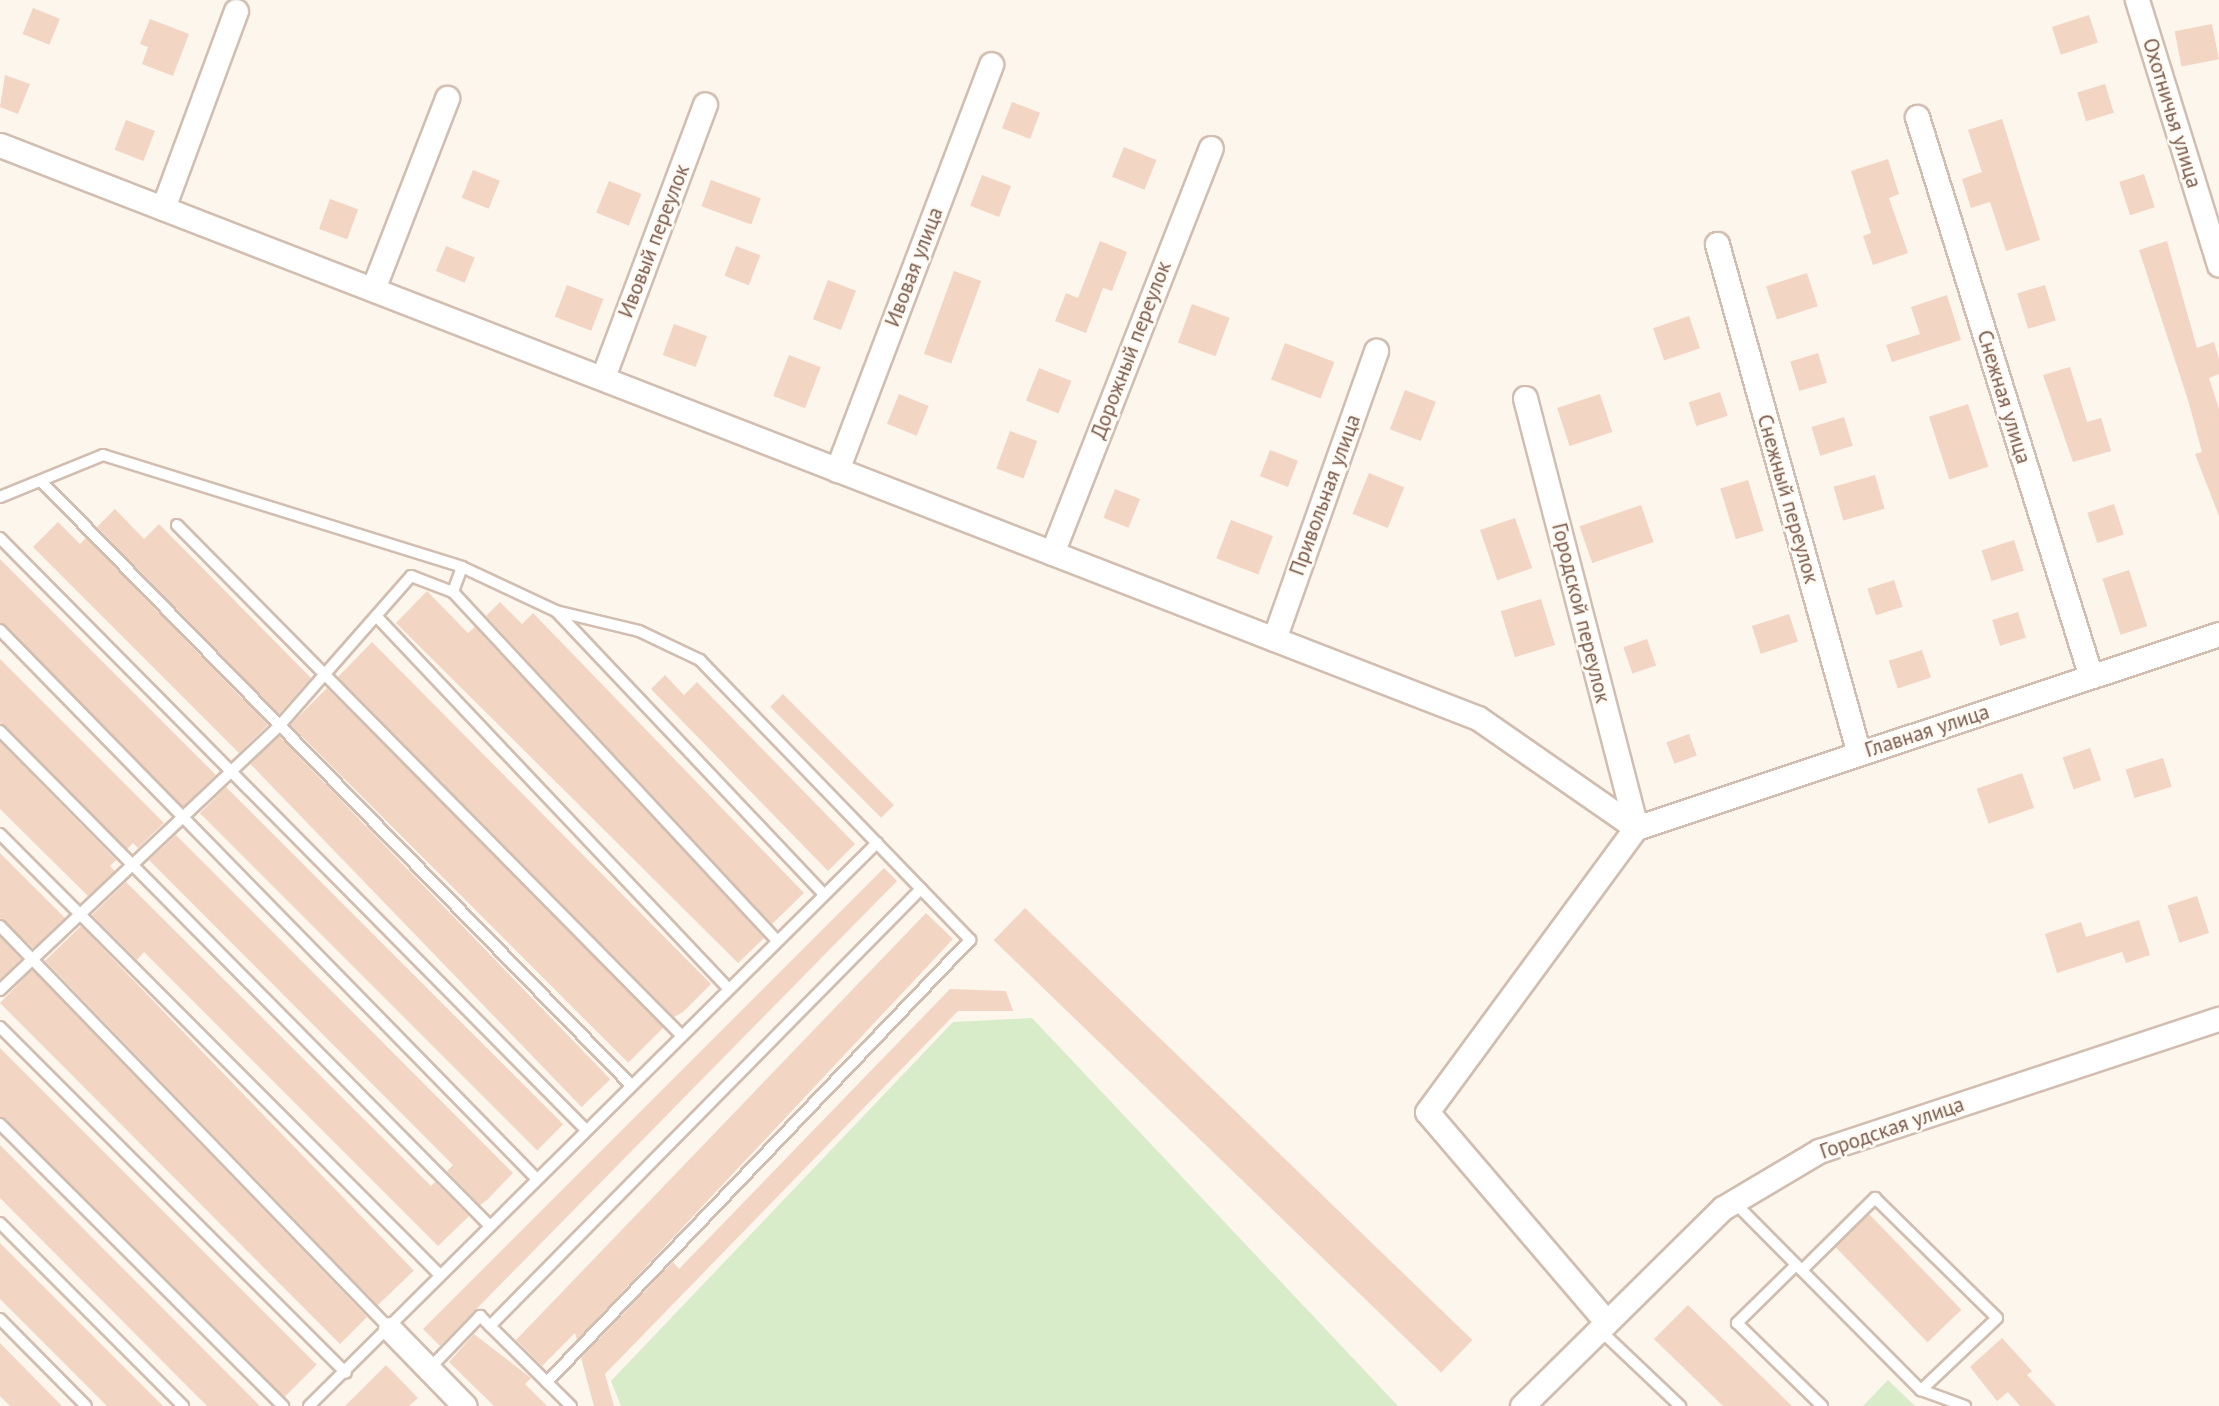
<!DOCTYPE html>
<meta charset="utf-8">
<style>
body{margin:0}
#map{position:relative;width:2219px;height:1406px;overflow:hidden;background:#fdf6ec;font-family:"PT Sans",sans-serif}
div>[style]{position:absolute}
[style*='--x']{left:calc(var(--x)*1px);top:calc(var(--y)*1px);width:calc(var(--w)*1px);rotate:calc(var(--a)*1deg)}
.green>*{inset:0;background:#d8ecc9}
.building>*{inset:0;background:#f3d5c3;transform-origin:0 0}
.roads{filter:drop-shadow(2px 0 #d1beb0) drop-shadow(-2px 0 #d1beb0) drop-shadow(0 2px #d1beb0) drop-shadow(0 -2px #d1beb0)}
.lane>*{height:10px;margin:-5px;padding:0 5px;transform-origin:5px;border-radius:5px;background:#fff}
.street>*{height:23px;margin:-11.5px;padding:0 11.5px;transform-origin:11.5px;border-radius:11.5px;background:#fff}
span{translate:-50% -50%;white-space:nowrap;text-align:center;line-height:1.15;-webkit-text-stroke:5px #fffaf3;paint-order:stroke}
.street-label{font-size:21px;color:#7a5c4d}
</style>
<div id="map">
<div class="green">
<div style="clip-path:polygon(1032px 1018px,1398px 1406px,621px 1406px,611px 1381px,953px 1022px)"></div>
<div style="clip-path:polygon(1888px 1380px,1915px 1406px,1863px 1406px)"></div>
</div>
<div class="building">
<div style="left:33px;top:8px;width:29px;height:28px;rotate:22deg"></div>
<div style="left:2089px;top:15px;width:29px;height:39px;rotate:72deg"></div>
<div style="clip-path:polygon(150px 19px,189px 34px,173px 76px,142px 64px,148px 47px,140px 44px)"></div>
<div style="left:2212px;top:24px;width:36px;height:38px;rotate:79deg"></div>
<div style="clip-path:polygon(5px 75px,30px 84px,18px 114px,0 107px)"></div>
<div style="left:2105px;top:84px;width:30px;height:29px;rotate:73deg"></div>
<div style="left:1012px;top:102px;width:30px;height:28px;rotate:21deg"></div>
<div style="clip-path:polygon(2002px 119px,2040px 240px,2006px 251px,1990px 202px,1971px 208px,1962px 179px,1982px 172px,1968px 130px)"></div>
<div style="left:126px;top:120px;width:31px;height:32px;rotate:21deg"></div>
<div style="left:1124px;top:147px;width:35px;height:32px;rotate:22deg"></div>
<div style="clip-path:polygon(1888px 159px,1899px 194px,1889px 198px,1908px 253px,1873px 265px,1863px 236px,1871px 233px,1851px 171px)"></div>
<div style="left:473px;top:170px;width:29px;height:30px;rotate:22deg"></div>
<div style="left:2144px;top:174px;width:35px;height:26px;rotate:72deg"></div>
<div style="left:982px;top:175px;width:31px;height:33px;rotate:21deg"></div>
<div style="left:711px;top:180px;width:53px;height:28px;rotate:20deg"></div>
<div style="left:609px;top:181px;width:35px;height:34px;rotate:22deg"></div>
<div style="left:330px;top:199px;width:30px;height:32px;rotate:20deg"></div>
<div style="clip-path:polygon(1100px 241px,1127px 252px,1112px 291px,1103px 288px,1086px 333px,1055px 321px,1066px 293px,1078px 298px)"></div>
<div style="clip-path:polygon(2167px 241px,2197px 348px,2214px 342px,2219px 359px,2219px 374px,2209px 378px,2219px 409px,2219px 516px,2195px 454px,2202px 452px,2188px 400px,2139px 250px)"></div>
<div style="left:446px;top:246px;width:31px;height:27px;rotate:22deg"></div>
<div style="left:736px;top:246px;width:26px;height:32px;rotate:21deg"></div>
<div style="left:954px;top:271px;width:29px;height:88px;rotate:20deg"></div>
<div style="left:1807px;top:273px;width:35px;height:43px;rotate:72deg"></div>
<div style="left:828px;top:280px;width:30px;height:42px;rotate:21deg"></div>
<div style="left:567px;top:285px;width:39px;height:34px;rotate:21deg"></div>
<div style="left:2045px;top:285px;width:37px;height:29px;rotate:73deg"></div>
<div style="clip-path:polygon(1947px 295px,1961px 340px,1892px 362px,1886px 345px,1920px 334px,1911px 307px)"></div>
<div style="left:1192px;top:304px;width:40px;height:41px;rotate:20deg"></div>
<div style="left:1689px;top:316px;width:34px;height:38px;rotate:71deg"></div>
<div style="left:674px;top:324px;width:35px;height:33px;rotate:20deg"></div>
<div style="left:1285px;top:343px;width:53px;height:39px;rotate:21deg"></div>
<div style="left:1818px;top:353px;width:31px;height:29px;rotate:73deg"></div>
<div style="left:789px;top:355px;width:34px;height:44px;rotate:21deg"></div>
<div style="clip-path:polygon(2070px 367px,2087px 422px,2101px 418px,2111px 451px,2073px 462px,2043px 375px)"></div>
<div style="left:1039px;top:368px;width:35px;height:35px;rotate:22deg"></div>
<div style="left:1405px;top:390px;width:33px;height:42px;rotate:21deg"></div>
<div style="left:1720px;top:392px;width:25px;height:33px;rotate:72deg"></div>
<div style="left:899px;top:394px;width:32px;height:32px;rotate:22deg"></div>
<div style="left:1600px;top:394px;width:40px;height:45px;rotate:72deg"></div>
<div style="left:1968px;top:404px;width:66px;height:41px;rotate:72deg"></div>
<div style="left:1844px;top:417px;width:30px;height:34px;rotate:73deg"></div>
<div style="left:1010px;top:431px;width:29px;height:40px;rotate:20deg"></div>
<div style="left:1270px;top:450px;width:30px;height:28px;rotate:21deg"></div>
<div style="left:1369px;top:473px;width:38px;height:44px;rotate:22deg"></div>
<div style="left:1875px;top:475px;width:35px;height:43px;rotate:74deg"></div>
<div style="left:1748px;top:480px;width:53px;height:29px;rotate:73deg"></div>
<div style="left:1115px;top:489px;width:27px;height:31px;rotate:22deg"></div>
<div style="left:2114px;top:504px;width:32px;height:28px;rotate:72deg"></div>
<div style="left:1641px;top:505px;width:39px;height:65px;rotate:71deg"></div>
<div style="clip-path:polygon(115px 509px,144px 539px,159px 524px,311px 678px,279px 714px,97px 527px)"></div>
<div style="left:1515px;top:518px;width:53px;height:37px;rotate:71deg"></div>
<div style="left:1231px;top:520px;width:45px;height:41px;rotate:21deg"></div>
<div style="clip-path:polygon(58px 522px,80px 544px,86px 538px,268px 725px,239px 753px,33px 547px)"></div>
<div style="left:2014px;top:540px;width:32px;height:34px;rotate:72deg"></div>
<div style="left:0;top:559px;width:305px;height:52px;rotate:45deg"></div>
<div style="left:2129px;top:570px;width:59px;height:28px;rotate:72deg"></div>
<div style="left:1894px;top:580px;width:28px;height:28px;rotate:72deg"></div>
<div style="clip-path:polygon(427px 591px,468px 633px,475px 627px,764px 938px,738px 963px,396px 623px)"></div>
<div style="left:1541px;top:599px;width:48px;height:42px;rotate:73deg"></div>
<div style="clip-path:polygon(500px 602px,522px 624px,533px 613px,804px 893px,772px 924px,486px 616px)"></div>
<div style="left:2018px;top:612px;width:27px;height:27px;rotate:73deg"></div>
<div style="left:1789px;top:614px;width:29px;height:39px;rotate:72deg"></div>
<div style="left:1647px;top:639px;width:28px;height:25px;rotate:71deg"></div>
<div style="clip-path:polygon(372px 642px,711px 984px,683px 1012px,674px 1017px,338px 677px)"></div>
<div style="left:1922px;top:650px;width:29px;height:35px;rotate:72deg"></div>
<div style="clip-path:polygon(0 659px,164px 823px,138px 848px,133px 843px,127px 849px,0 723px)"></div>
<div style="clip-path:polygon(665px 675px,684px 695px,697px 682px,855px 844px,828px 871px,651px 689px)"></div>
<div style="left:327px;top:688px;width:478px;height:52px;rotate:45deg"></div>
<div style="left:783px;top:694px;width:157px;height:18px;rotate:45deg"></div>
<div style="left:1689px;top:734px;width:23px;height:24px;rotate:70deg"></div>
<div style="left:279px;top:736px;width:477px;height:40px;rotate:46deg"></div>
<div style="clip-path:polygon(0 742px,116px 860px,110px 866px,115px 871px,88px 896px,0 809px)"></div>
<div style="left:2090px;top:748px;width:34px;height:29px;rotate:71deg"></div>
<div style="left:2163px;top:758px;width:30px;height:39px;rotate:73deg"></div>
<div style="left:2022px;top:773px;width:37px;height:48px;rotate:71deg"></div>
<div style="left:226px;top:787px;width:477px;height:37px;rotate:45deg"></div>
<div style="clip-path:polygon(176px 835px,513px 1173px,487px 1200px,480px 1205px,447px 1171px,453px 1165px,149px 860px)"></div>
<div style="clip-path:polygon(0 853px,65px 918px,33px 948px,0 918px)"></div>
<div style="clip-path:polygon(884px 868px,897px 881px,440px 1346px,423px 1329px)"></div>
<div style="clip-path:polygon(126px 882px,431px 1186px,435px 1182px,469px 1216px,438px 1246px,144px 952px,137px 960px,92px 915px)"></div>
<div style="left:2197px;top:896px;width:39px;height:31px;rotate:72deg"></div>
<div style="left:1025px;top:908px;width:622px;height:45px;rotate:44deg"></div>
<div style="clip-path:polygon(926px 913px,953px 939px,577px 1340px,575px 1333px,542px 1366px,516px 1340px)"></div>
<div style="clip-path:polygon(2139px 920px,2150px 955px,2126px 963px,2122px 952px,2057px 973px,2045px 934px,2081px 922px,2086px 937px)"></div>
<div style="left:81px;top:926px;width:479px;height:50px;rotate:46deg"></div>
<div style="clip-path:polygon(0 937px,21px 959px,0 979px)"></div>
<div style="clip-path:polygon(32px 970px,367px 1317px,340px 1344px,0 1003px)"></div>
<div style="clip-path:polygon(950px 989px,1006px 991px,1013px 1011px,958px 1011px,605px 1374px,614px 1406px,594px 1406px,581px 1358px,673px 1262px,679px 1269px)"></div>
<div style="left:0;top:1048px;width:448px;height:51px;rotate:45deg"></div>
<div style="clip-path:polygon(0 1145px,260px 1406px,207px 1406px,0 1198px)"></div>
<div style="left:1869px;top:1214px;width:133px;height:47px;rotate:46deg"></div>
<div style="clip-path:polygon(0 1243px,163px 1406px,107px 1406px,0 1299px)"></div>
<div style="clip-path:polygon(1688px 1305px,1792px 1406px,1723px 1406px,1654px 1339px)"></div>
<div style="clip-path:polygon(474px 1334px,531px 1378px,525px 1384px,547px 1406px,494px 1406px,449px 1362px)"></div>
<div style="clip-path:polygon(2002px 1338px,2032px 1371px,2027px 1375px,2056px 1406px,2020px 1406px,2008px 1392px,1997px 1401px,1970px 1367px)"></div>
<div style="clip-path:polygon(0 1343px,62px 1406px,10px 1406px,0 1396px)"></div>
<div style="clip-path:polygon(386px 1365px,418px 1398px,409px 1406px,345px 1406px)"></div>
</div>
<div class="roads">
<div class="lane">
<div style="--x:43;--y:483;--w:840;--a:45.68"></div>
<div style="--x:0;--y:497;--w:111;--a:-22.2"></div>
<div style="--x:103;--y:455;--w:376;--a:17.3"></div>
<div style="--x:462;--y:567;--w:104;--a:25.1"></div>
<div style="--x:556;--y:611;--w:85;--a:13.5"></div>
<div style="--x:639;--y:631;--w:68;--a:25.4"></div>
<div style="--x:700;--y:660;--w:389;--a:46"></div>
<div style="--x:970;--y:940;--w:612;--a:133.74"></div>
<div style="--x:177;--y:525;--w:717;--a:45.34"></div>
<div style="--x:0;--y:538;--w:832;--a:45.29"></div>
<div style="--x:462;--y:567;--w:27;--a:110"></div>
<div style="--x:453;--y:592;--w:476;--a:47.1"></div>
<div style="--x:556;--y:611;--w:390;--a:46.6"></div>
<div style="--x:378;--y:618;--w:508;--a:46.6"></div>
<div style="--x:0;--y:630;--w:765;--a:45.64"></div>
<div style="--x:0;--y:731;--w:695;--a:45.29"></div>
<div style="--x:0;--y:834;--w:622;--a:45.07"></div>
<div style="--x:0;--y:926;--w:561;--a:45.94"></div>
<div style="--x:0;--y:990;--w:387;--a:-43.4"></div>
<div style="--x:281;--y:724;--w:197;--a:-48.7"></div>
<div style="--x:411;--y:576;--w:45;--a:20.9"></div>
<div style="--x:0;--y:1027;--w:489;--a:45"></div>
<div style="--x:0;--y:1124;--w:400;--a:44.9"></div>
<div style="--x:1733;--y:1201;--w:267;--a:45.2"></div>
<div style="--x:1921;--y:1390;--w:47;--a:20"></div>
<div style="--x:0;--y:1223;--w:259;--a:45"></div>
<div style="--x:1796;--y:1265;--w:83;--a:135.5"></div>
<div style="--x:1737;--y:1323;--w:119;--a:44.3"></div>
<div style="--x:1802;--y:1270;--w:103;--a:-44.6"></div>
<div style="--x:1875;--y:1198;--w:171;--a:44.5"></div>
<div style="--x:1997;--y:1318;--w:105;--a:136.5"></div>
<div style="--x:0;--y:1319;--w:122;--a:45.3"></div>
<div style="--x:490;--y:1326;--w:614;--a:-45.4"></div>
<div style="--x:1599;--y:1329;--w:112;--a:43.5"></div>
<div style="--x:429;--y:1369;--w:74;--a:-46.1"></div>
<div style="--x:480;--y:1316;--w:128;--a:44.7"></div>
<div style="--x:309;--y:1406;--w:800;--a:-44.75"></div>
</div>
<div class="street">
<div style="--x:2137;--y:0;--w:277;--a:72.8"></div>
<div style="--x:1917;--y:117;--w:586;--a:72.74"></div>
<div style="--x:0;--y:145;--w:1585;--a:21.19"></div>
<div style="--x:1478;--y:718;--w:193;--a:34.8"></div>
<div style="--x:163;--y:208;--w:210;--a:-69.7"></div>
<div style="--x:1717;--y:244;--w:529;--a:74.44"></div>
<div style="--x:373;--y:289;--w:205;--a:-68.8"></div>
<div style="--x:603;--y:377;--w:291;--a:-69.5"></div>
<div style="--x:1525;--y:398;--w:444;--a:75.5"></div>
<div style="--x:837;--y:470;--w:434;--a:-69.2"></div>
<div style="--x:1052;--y:553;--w:435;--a:-68.6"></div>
<div style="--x:1274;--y:639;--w:306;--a:-70.5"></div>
<div style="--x:1636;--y:828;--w:614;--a:-18.41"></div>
<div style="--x:1604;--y:1319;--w:272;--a:-130.5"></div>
<div style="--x:1427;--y:1112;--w:353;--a:-53.7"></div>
<div style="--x:390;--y:1329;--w:107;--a:45.8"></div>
<div style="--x:1522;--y:1406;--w:282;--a:-44.6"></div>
<div style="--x:1723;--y:1208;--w:112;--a:-30.7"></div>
<div style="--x:1819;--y:1151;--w:421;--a:-18.3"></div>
</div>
</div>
<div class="street-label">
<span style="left:2172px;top:113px;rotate:73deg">Охотничья улица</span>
<span style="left:654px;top:241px;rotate:-69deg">Ивовый переулок</span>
<span style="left:914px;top:267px;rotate:-69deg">Ивовая улица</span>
<span style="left:1131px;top:350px;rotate:-69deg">Дорожный переулок</span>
<span style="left:2004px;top:397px;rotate:73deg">Снежная улица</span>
<span style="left:1325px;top:495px;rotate:-70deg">Привольная улица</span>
<span style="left:1788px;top:499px;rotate:74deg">Снежный переулок</span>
<span style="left:1581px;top:613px;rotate:76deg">Городской переулок</span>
<span style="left:1927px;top:731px;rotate:-18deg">Главная улица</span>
<span style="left:1892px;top:1128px;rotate:-19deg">Городская улица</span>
</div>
</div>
